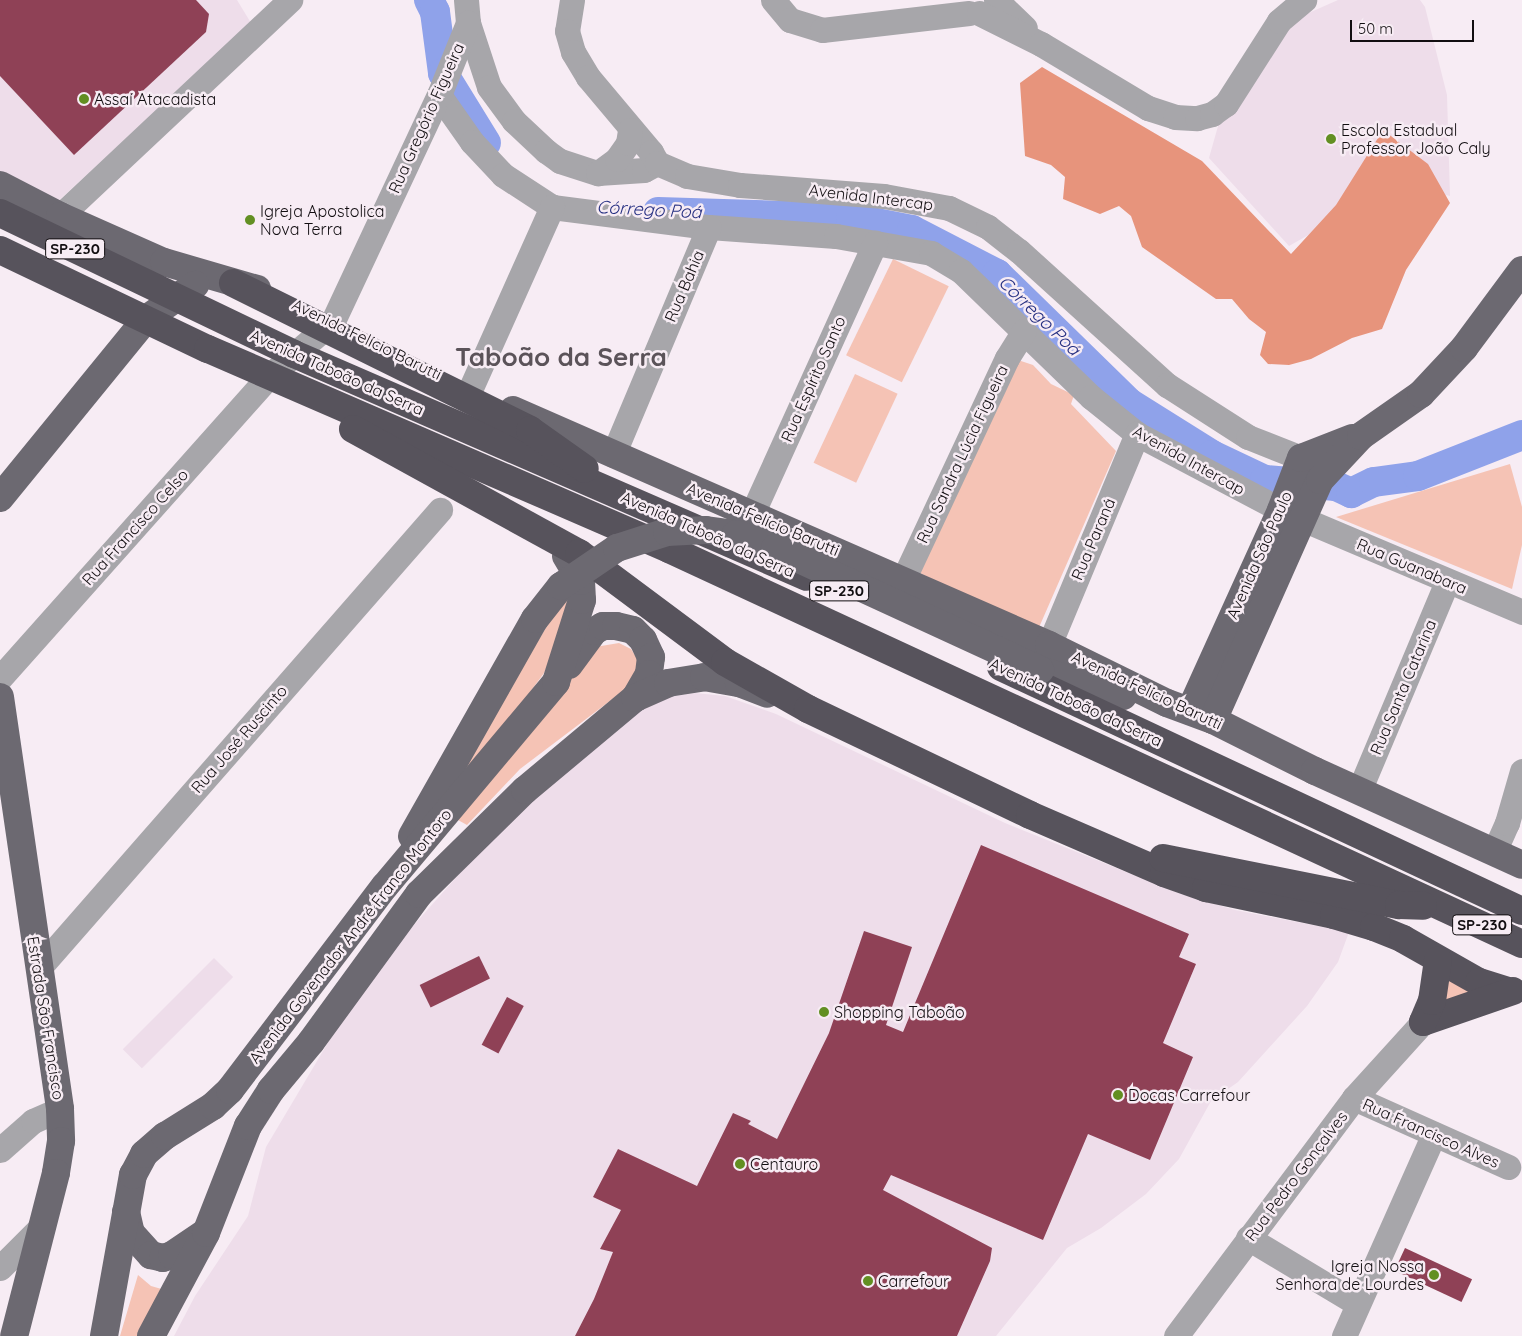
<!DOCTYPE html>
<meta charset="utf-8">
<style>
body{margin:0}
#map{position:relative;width:1522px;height:1336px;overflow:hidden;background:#f7ecf4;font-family:Quicksand,sans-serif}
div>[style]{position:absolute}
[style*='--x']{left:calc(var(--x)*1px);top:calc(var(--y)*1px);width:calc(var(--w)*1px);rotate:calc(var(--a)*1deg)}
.built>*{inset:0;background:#eeddea;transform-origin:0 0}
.green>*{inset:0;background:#f5c3b5;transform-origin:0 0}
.forest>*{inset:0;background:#e7947c}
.river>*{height:30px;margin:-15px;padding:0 15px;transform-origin:15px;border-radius:15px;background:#8fa2ea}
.building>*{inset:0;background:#8f4156;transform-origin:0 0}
.minor>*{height:25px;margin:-12.5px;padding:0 12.5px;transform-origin:12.5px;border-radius:12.5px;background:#a7a6aa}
.major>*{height:28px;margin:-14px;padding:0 14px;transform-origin:14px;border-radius:14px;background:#6c6971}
.highway>*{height:28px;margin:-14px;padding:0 14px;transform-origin:14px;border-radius:14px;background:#57535c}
.major-bridge>*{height:28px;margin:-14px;padding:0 14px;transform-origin:14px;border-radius:14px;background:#6c6971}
.dots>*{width:14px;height:14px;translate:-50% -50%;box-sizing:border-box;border:2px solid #f7ecf4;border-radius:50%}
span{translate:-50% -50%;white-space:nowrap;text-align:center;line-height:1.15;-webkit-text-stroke:5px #f7ecf4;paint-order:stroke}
.shield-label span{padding:1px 4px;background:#f7ecf4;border:1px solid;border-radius:4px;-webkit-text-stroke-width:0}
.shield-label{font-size:15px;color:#120e11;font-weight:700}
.poi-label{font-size:16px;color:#120e11}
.left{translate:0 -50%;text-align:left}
.right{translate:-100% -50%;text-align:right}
.street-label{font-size:16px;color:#120e11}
.water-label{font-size:18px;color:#263082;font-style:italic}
.town-label{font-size:26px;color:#5b5359;font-weight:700}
.scale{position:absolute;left:1350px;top:20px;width:124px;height:22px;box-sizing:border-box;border:2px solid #120e11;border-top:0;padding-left:6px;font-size:15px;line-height:18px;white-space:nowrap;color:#120e11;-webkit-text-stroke:4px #f7ecf4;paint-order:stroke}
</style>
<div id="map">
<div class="built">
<div style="clip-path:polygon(0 0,237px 0,251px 23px,56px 203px,0 176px)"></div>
<div style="clip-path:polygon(1338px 0,1420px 0,1425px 7px,1447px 95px,1450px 196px,1398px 184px,1289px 246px,1209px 158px,1220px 119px,1295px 19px)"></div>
<div style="clip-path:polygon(695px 693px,725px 696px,776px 714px,1005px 823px,1181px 894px,1235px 910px,1349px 932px,1338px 962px,1307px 1006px,1238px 1082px,1211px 1101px,1179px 1159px,1146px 1194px,1101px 1228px,1067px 1248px,996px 1336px,174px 1336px,195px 1296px,248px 1216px,266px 1147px,342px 1019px,398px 943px,492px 837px,559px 776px,643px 708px,669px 697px)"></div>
<div style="left:214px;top:958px;width:27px;height:129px;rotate:45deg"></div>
</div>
<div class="green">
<div style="left:893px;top:259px;width:62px;height:107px;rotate:26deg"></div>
<div style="clip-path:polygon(1018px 360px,1033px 365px,1051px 384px,1074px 395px,1071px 404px,1116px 451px,1037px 632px,918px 572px)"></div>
<div style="left:855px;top:374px;width:47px;height:98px;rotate:25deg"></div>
<div style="clip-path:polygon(1510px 464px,1522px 507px,1522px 545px,1512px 589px,1336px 517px)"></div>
<div style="clip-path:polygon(571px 596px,561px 636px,544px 673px,444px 810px,502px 699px,563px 600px)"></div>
<div style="clip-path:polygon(619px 643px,631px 649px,643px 668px,627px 688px,520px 769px,467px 825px,458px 820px,595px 647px)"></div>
<div style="clip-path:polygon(1443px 968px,1480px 988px,1433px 1014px)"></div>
<div style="clip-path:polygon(138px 1275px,151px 1286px,165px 1290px,146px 1336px,120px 1336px)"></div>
</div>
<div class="forest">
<div style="clip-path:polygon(1042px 67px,1202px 161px,1291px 254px,1336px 205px,1383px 130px,1428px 164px,1450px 203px,1406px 270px,1382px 329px,1352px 338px,1311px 359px,1289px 365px,1268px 364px,1260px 355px,1266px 332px,1249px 319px,1232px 299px,1216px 299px,1142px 247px,1131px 216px,1119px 206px,1100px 214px,1063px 199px,1065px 177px,1051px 165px,1025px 156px,1020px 83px)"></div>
</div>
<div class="river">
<div style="--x:429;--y:0;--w:13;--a:63"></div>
<div style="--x:435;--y:12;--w:62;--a:82.5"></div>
<div style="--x:443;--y:73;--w:82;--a:58.4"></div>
<div style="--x:658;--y:212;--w:193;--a:1.8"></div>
<div style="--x:851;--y:218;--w:62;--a:11.1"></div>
<div style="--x:912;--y:230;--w:96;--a:27.4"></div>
<div style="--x:997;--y:274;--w:185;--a:44.3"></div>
<div style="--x:1129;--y:403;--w:98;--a:32.1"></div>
<div style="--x:1212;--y:455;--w:59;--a:25.3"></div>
<div style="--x:1265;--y:480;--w:71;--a:4.8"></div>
<div style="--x:1336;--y:486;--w:17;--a:25"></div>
<div style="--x:1351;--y:493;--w:25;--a:-26"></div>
<div style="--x:1374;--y:482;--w:44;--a:-7.8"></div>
<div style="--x:1418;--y:476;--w:112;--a:-21.5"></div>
</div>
<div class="building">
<div style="clip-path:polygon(0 0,196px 0,209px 14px,206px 32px,74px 155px,0 76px)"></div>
<div style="clip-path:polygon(981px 845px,1189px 934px,1179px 957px,1196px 964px,1163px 1043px,1193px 1057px,1150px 1160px,1088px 1134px,1043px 1240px,891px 1175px,883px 1190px,992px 1248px,990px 1261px,957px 1336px,575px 1336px,594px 1299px,613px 1252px,600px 1249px,621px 1210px,593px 1197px,618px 1149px,697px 1186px,733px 1113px,751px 1121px,748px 1124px,777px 1139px,829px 1033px,864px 931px,912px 947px,886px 1025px,903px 1032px)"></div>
<div style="left:479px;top:956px;width:25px;height:66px;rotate:64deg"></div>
<div style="left:507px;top:997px;width:19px;height:54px;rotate:28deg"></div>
<div style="left:1405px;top:1248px;width:74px;height:25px;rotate:25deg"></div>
</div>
<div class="minor">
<div style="--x:466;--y:0;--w:23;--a:85"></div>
<div style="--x:468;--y:23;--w:67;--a:71.8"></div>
<div style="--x:489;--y:87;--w:42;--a:53.7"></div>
<div style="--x:514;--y:121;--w:44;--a:43.2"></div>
<div style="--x:546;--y:151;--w:17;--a:36"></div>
<div style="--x:560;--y:161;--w:40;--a:18"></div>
<div style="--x:598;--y:173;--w:46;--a:-3.7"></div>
<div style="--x:644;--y:170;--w:15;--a:-28"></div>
<div style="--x:572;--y:0;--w:31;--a:99"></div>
<div style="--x:567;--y:31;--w:22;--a:74"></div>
<div style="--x:573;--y:52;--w:29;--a:59"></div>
<div style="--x:588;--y:77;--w:98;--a:50"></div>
<div style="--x:651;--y:152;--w:13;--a:61"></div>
<div style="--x:773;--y:0;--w:26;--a:50"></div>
<div style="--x:790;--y:20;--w:34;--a:17"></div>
<div style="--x:822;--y:30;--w:148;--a:-6.6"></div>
<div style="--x:996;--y:0;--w:40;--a:44"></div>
<div style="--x:979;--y:13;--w:69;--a:26.6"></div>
<div style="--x:1041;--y:44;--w:125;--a:30.9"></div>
<div style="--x:1148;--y:108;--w:28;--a:18"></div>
<div style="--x:1175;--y:117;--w:22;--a:3"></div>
<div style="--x:1197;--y:118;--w:16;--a:-15"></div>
<div style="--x:1212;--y:114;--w:17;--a:-36"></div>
<div style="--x:1226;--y:104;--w:98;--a:-57.4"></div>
<div style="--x:1279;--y:21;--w:33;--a:-40"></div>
<div style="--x:439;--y:95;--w:57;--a:54.9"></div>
<div style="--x:472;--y:142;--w:45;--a:46.8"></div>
<div style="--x:503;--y:175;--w:59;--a:33.1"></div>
<div style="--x:552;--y:207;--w:158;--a:7.3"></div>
<div style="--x:709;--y:227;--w:127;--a:4.1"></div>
<div style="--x:836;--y:236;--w:97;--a:10.1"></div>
<div style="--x:931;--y:253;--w:35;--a:31"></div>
<div style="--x:961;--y:271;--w:181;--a:44.1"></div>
<div style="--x:1091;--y:397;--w:59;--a:38.8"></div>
<div style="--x:1137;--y:434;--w:163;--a:27.8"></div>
<div style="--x:1281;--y:510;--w:262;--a:22.9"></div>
<div style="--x:657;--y:163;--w:33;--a:23"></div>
<div style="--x:687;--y:176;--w:54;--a:9.6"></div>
<div style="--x:740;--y:185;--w:144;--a:4.4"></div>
<div style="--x:884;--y:196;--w:66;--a:10.5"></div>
<div style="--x:949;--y:208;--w:43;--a:26"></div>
<div style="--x:988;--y:227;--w:39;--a:38"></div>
<div style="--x:1019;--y:251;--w:200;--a:42.2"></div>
<div style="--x:1167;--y:385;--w:96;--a:32.7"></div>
<div style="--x:1248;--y:437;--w:57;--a:21.6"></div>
<div style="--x:598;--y:173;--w:24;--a:-36"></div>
<div style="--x:617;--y:159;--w:19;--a:-55"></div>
<div style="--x:628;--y:143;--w:13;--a:-81"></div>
<div style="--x:60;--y:216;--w:316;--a:-43.2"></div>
<div style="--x:470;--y:390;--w:201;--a:-65.9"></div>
<div style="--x:613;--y:455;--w:247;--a:-67.2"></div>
<div style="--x:752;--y:514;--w:298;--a:-65.6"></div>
<div style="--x:903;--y:580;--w:245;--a:-64.9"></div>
<div style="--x:1007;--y:358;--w:32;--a:-58"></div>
<div style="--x:1049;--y:645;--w:229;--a:-67.4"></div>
<div style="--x:0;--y:678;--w:404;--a:-48.3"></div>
<div style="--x:269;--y:376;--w:84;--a:-40.7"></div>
<div style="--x:333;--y:321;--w:250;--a:-64.9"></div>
<div style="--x:439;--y:95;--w:78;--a:-68.1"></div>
<div style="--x:1359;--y:791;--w:227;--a:-67.2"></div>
<div style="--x:1494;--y:852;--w:32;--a:-66"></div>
<div style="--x:1507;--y:823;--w:54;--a:-73.9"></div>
<div style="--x:39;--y:968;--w:609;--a:-48.8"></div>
<div style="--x:1354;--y:1098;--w:169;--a:24.1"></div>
<div style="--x:0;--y:1150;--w:44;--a:-41.3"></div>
<div style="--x:33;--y:1121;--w:30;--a:-24"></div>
<div style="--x:1248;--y:1238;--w:126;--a:31"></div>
<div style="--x:0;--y:1268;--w:61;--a:-45"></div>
<div style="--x:1176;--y:1336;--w:297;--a:-53.2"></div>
<div style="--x:1354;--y:1098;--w:103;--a:-47.8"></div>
<div style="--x:1344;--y:1336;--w:221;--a:-66"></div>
</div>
<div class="major">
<div style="--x:0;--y:185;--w:68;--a:27.3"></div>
<div style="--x:60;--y:216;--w:114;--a:23.9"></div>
<div style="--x:164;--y:262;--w:97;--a:16.2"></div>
<div style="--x:513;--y:410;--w:585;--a:23.67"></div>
<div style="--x:1049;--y:645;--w:131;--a:26.2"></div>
<div style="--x:1167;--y:703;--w:49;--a:20.3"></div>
<div style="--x:1213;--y:720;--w:114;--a:26.6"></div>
<div style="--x:1315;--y:771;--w:227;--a:24.4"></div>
<div style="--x:0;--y:498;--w:231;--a:-50.8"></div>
<div style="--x:146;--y:319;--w:60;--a:-34.8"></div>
<div style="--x:569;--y:665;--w:42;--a:-53.7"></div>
<div style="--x:594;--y:631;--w:10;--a:-29"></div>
<div style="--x:603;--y:626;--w:13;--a:0"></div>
<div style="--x:616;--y:626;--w:17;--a:13"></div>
<div style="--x:633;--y:630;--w:14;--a:45"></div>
<div style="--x:643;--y:640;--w:19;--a:65"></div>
<div style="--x:651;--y:657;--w:17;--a:97"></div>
<div style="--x:649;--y:674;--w:28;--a:120"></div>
<div style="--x:1040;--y:670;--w:87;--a:17.4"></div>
<div style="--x:0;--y:697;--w:416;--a:81.7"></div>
<div style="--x:60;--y:1109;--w:32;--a:88"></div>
<div style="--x:61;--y:1141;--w:32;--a:99"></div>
<div style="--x:56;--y:1173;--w:168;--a:104.4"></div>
<div style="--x:1190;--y:711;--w:221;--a:-65.6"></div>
<div style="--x:1281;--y:510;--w:56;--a:-69"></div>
<div style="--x:1301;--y:458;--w:55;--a:-21.4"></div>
<div style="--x:1213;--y:720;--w:263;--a:-66"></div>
<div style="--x:1320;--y:480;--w:60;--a:-47"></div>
<div style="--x:1361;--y:436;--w:73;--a:-35"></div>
<div style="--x:1421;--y:394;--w:63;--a:-46.9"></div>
<div style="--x:1464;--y:348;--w:97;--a:-53.4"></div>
<div style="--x:412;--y:836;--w:249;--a:-60.5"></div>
<div style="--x:126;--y:1212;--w:22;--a:77"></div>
<div style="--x:131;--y:1233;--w:30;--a:48"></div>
<div style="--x:151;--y:1255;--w:12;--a:14"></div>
<div style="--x:163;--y:1258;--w:9;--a:-18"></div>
<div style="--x:172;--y:1255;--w:37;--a:-34"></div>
<div style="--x:104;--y:1336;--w:164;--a:-79.8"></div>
<div style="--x:133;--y:1175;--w:24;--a:-62"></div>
<div style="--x:144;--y:1154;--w:28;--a:-41"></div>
<div style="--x:165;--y:1136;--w:57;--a:-32"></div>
<div style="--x:213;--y:1106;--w:23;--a:-43"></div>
<div style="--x:230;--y:1090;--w:256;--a:-52.8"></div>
<div style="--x:385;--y:886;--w:266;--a:-50"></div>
<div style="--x:556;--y:682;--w:86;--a:-72.4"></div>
<div style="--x:582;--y:600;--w:19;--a:-93"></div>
<div style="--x:581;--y:581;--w:29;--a:-121"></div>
<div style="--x:151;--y:1336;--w:117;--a:-61.9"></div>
<div style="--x:206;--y:1233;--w:115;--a:-68.6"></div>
<div style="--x:248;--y:1126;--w:43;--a:-57.4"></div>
<div style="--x:271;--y:1090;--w:62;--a:-50.2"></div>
<div style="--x:311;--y:1042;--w:183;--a:-53.9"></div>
<div style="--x:419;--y:894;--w:148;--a:-44.5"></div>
<div style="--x:525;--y:790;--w:143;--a:-39.9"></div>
<div style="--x:635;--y:698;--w:36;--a:-24"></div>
<div style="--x:668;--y:683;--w:36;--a:-9"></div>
<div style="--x:704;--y:677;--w:36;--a:10"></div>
<div style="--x:739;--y:683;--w:30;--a:21"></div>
</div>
<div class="highway">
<div style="--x:0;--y:213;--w:326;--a:25.6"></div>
<div style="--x:294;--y:354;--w:559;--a:23.49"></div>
<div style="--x:0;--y:250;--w:230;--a:25.5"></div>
<div style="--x:208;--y:349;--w:503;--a:23.45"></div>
<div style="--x:669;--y:549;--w:940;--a:24.85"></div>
<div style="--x:233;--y:283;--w:331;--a:26.3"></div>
<div style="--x:530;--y:430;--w:67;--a:35.3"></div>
<div style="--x:353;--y:429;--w:258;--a:28.8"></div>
<div style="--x:579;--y:553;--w:182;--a:36.7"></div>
<div style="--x:725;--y:662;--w:95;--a:29.5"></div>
<div style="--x:808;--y:709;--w:246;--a:25.5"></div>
<div style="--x:1030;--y:815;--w:146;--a:23.4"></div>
<div style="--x:1164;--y:873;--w:45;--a:19.7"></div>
<div style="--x:1206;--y:888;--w:131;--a:11.9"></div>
<div style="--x:1334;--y:915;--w:42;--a:16.7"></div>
<div style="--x:1374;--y:927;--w:31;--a:22"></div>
<div style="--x:1403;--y:939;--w:87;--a:29.5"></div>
<div style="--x:1479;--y:982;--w:30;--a:17"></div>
<div style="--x:1001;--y:667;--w:575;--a:25.1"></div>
<div style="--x:1163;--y:858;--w:241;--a:11.3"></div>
<div style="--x:1399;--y:905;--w:24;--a:2"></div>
<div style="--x:1423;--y:1022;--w:95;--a:-19"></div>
<div style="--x:1423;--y:1022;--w:23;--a:-67"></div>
<div style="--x:1432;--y:1001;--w:41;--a:-81.7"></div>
</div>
<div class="major-bridge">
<div style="--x:535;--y:619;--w:42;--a:-51.8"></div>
<div style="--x:561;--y:586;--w:68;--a:-34.2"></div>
<div style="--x:617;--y:548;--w:52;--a:-17.7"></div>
<div style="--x:667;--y:532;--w:39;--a:-3"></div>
<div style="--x:706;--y:530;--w:30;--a:8"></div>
<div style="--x:736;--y:534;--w:41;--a:19.7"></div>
<div style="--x:775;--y:548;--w:292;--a:24.7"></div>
</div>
<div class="dots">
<div style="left:84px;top:99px;background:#628f22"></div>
<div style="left:1331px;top:139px;background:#628f22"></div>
<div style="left:250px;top:220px;background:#628f22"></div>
<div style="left:824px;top:1012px;background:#628f22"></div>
<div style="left:1118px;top:1095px;background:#628f22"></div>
<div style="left:740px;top:1164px;background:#628f22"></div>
<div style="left:1434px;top:1275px;background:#628f22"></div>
<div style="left:868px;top:1281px;background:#628f22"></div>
</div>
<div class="shield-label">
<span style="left:75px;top:249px">SP-230</span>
<span style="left:839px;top:591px">SP-230</span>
<span style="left:1482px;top:925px">SP-230</span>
</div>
<div class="poi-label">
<span class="left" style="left:94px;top:99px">Assaí Atacadista</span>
<span class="left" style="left:1341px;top:139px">Escola Estadual<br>Professor João Caly</span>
<span class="left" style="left:260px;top:220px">Igreja Apostolica<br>Nova Terra</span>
<span class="left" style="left:834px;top:1012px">Shopping Taboão</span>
<span class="left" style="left:1128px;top:1095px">Docas Carrefour</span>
<span class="left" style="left:750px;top:1164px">Centauro</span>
<span class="right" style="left:1424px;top:1275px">Igreja Nossa<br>Senhora de Lourdes</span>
<span class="left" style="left:878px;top:1281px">Carrefour</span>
</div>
<div class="street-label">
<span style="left:426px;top:118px;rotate:-66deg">Rua Gregório Figueira</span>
<span style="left:871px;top:197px;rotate:7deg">Avenida Intercap</span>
<span style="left:684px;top:286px;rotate:-67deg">Rua Bahia</span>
<span style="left:367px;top:339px;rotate:26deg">Avenida Felício Barutti</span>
<span style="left:337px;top:372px;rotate:24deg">Avenida Taboão da Serra</span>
<span style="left:813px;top:379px;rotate:-66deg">Rua Espírito Santo</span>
<span style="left:962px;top:454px;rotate:-65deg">Rua Sandra Lúcia Figueira</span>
<span style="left:1189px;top:460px;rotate:29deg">Avenida Intercap</span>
<span style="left:763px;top:519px;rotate:23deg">Avenida Felício Barutti</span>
<span style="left:135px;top:527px;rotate:-48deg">Rua Francisco Celso</span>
<span style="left:708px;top:534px;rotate:24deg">Avenida Taboão da Serra</span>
<span style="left:1093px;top:539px;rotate:-67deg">Rua Paraná</span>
<span style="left:1259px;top:555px;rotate:-66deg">Avenida São Paulo</span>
<span style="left:1412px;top:566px;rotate:23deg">Rua Guanabara</span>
<span style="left:1403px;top:687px;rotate:-67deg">Rua Santa Catarina</span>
<span style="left:1147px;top:690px;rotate:25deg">Avenida Felício Barutti</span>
<span style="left:1076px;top:702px;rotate:25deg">Avenida Taboão da Serra</span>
<span style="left:239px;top:739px;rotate:-49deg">Rua José Ruscinto</span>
<span style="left:350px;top:936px;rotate:-52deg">Avenida Govenador André Franco Montoro</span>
<span style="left:46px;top:1018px;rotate:81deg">Estrada São Francisco</span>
<span style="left:1431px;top:1133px;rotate:24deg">Rua Francisco Alves</span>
<span style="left:1296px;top:1176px;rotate:-53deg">Rua Pedro Gonçalves</span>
</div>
<div class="water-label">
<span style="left:649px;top:210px;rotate:3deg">Córrego Poá</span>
<span style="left:1039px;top:316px;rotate:44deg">Córrego Poá</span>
</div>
<div class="town-label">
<span style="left:561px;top:357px">Taboão da Serra</span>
</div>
<div class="scale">50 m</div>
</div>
